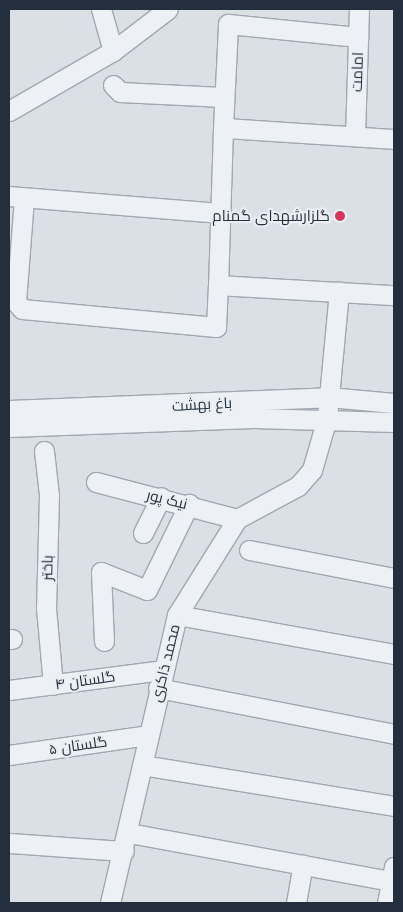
<!DOCTYPE html>
<meta charset="utf-8">
<style>
body{margin:0}
#map{position:relative;width:403px;height:912px;overflow:hidden;background:#dae0e6;font-family:Inter,Cairo,sans-serif}
div>[style]{position:absolute}
[style*='--x']{left:calc(var(--x)*1px);top:calc(var(--y)*1px);width:calc(var(--w)*1px);rotate:calc(var(--a)*1deg)}
.roads{filter:drop-shadow(1px 0 #a0a7b0) drop-shadow(-1px 0 #a0a7b0) drop-shadow(0 1px #a0a7b0) drop-shadow(0 -1px #a0a7b0)}
.minor>*{height:19px;margin:-9.5px;padding:0 9.5px;transform-origin:9.5px;border-radius:9.5px;background:#edf0f5}
.dots>*{width:14px;height:14px;translate:-50% -50%;box-sizing:border-box;border:2px solid #eaeff4;border-radius:50%}
span{translate:-50% -50%;white-space:nowrap;text-align:center;line-height:1.15;-webkit-text-stroke:4px #eaeff4;paint-order:stroke}
.street-label{font-size:15px;color:#242f3d}
.poi-label{font-size:15px;color:#242f3d}
.right{translate:-100% -50%;text-align:right}
.frame{position:absolute;inset:0;border:10px solid #242f3d;pointer-events:none}
</style>
<div id="map">
<div class="roads">
<div class="minor">
<div style="--x:101;--y:9;--w:44;--a:74.1"></div>
<div style="--x:113;--y:85;--w:10;--a:45"></div>
<div style="--x:120;--y:92;--w:103;--a:2.8"></div>
<div style="--x:9;--y:111;--w:120;--a:-30"></div>
<div style="--x:113;--y:51;--w:69;--a:-37.4"></div>
<div style="--x:223;--y:128;--w:104;--a:-87.2"></div>
<div style="--x:228;--y:24;--w:131;--a:5.7"></div>
<div style="--x:355;--y:136;--w:127;--a:-88.2"></div>
<div style="--x:394;--y:139;--w:171;--a:-176.3"></div>
<div style="--x:223;--y:128;--w:157;--a:91.8"></div>
<div style="--x:218;--y:285;--w:176;--a:3.3"></div>
<div style="--x:9;--y:196;--w:212;--a:4.6"></div>
<div style="--x:24;--y:198;--w:104;--a:94.4"></div>
<div style="--x:16;--y:302;--w:9;--a:49"></div>
<div style="--x:22;--y:309;--w:195;--a:5.3"></div>
<div style="--x:216;--y:327;--w:42;--a:-87.3"></div>
<div style="--x:9;--y:410;--w:320;--a:-2.3"></div>
<div style="--x:329;--y:397;--w:65;--a:5.3"></div>
<div style="--x:9;--y:427;--w:244;--a:-2.1"></div>
<div style="--x:253;--y:418;--w:141;--a:1.6"></div>
<div style="--x:44;--y:451;--w:44;--a:83.5"></div>
<div style="--x:49;--y:495;--w:113;--a:91.5"></div>
<div style="--x:46;--y:608;--w:77;--a:84.8"></div>
<div style="--x:96;--y:482;--w:146;--a:14.7"></div>
<div style="--x:143;--y:533;--w:40;--a:-63.4"></div>
<div style="--x:249;--y:550;--w:148;--a:10.9"></div>
<div style="--x:177;--y:615;--w:220;--a:10.2"></div>
<div style="--x:9;--y:639;--w:3;--a:0"></div>
<div style="--x:104;--y:641;--w:69;--a:-92.5"></div>
<div style="--x:101;--y:572;--w:49;--a:21.4"></div>
<div style="--x:147;--y:590;--w:96;--a:-64"></div>
<div style="--x:158;--y:688;--w:240;--a:11"></div>
<div style="--x:9;--y:690;--w:154;--a:-7.4"></div>
<div style="--x:9;--y:755;--w:140;--a:-8.2"></div>
<div style="--x:142;--y:765;--w:255;--a:9.2"></div>
<div style="--x:129;--y:833;--w:266;--a:10.4"></div>
<div style="--x:9;--y:843;--w:115;--a:4"></div>
<div style="--x:110;--y:903;--w:296;--a:-76.9"></div>
<div style="--x:177;--y:615;--w:113;--a:-58"></div>
<div style="--x:237;--y:519;--w:69;--a:-28.4"></div>
<div style="--x:298;--y:486;--w:21;--a:-49"></div>
<div style="--x:312;--y:470;--w:54;--a:-73.9"></div>
<div style="--x:327;--y:418;--w:127;--a:-84.6"></div>
<div style="--x:296;--y:903;--w:39;--a:-80"></div>
<div style="--x:387;--y:903;--w:37;--a:-79"></div>
</div>
</div>
<div class="dots">
<div style="left:340px;top:216px;background:#d6345c"></div>
</div>
<div class="street-label">
<span style="left:357px;top:72px;rotate:-88deg">امامت</span>
<span style="left:202px;top:404px;rotate:-3deg">باغ بهشت</span>
<span style="left:167px;top:499px;rotate:14deg">نیک پور</span>
<span style="left:47px;top:568px;rotate:-89deg">باختر</span>
<span style="left:165px;top:663px;rotate:-76deg">محمد ذاکری</span>
<span style="left:85px;top:680px;rotate:-8deg">گلستان ۴</span>
<span style="left:78px;top:745px;rotate:-8deg">گلستان ۵</span>
</div>
<div class="poi-label">
<span class="right" style="left:330px;top:216px">گلزارشهدای گمنام</span>
</div>
<div class="frame"></div>
</div>
